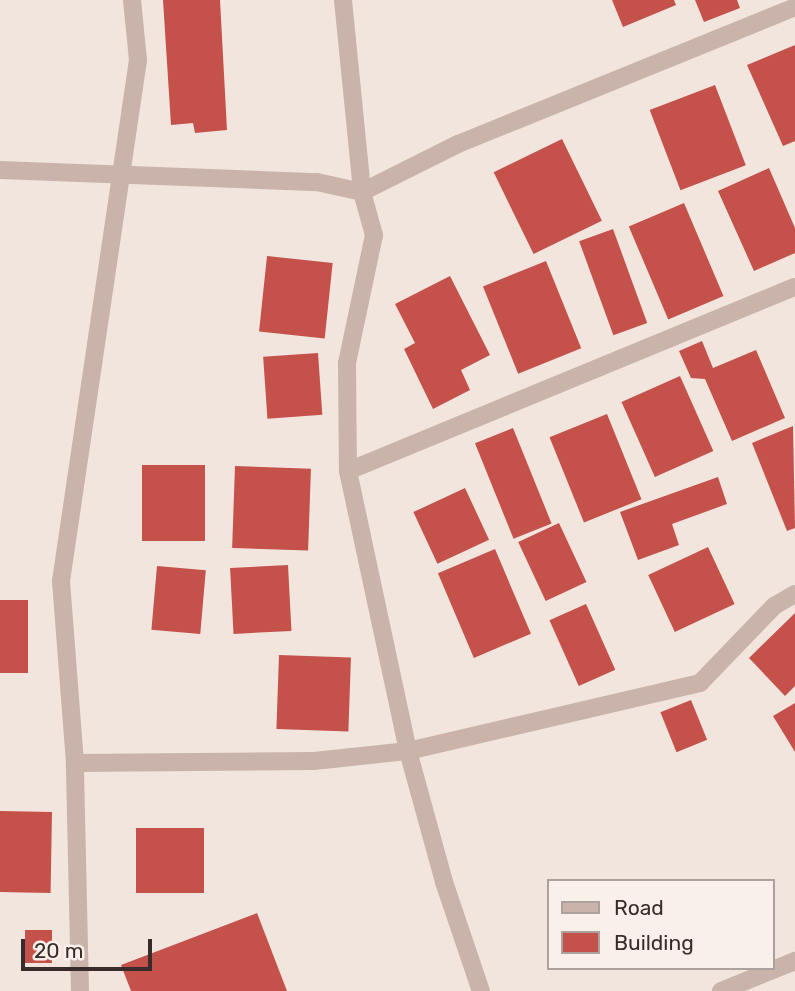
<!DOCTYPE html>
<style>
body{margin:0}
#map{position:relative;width:795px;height:991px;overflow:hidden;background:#f2e5de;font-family:Rubik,sans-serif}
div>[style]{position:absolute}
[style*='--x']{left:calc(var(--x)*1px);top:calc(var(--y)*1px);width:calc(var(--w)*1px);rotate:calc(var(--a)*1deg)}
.building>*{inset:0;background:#c4514a;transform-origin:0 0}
.minor>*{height:18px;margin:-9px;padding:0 9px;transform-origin:9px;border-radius:9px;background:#cab3aa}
span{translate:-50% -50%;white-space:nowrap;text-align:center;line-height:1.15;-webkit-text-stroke:7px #faf0ea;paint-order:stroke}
.legend{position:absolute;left:547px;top:879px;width:228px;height:91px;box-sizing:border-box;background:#faf0ea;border:2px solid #aca19d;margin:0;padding:9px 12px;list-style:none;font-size:21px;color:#382b29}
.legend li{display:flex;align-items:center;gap:14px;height:35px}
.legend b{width:35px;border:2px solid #aca19d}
.scale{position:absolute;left:21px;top:939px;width:131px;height:32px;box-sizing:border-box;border:4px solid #382b29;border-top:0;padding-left:9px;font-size:21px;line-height:24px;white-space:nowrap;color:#382b29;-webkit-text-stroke:5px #faf0ea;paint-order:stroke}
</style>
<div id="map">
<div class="building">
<div style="clip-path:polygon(163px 0,220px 0,227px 130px,195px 133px,193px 123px,171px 125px)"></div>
<div style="clip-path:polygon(612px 0,674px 0,676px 5px,623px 27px)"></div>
<div style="clip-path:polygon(695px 0,737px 0,740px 8px,704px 22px)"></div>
<div style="clip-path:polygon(795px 45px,795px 141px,783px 146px,747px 65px)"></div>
<div style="left:715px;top:85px;width:86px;height:70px;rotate:69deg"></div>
<div style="left:562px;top:139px;width:91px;height:76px;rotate:64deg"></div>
<div style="clip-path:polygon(769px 168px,795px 228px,795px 253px,754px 271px,718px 191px)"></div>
<div style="left:684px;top:203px;width:101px;height:60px;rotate:67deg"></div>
<div style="left:613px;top:229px;width:100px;height:36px;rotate:70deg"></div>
<div style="left:267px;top:256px;width:66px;height:76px;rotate:6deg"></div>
<div style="left:546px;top:261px;width:94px;height:68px;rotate:68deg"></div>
<div style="clip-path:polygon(450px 276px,490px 355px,461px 370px,470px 390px,433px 409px,404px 349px,415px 343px,395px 304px)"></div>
<div style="clip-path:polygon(702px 341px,713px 368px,756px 350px,785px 418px,732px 441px,705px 379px,691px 378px,679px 351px)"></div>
<div style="left:318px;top:353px;width:62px;height:55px;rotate:86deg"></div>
<div style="left:680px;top:376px;width:82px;height:64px;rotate:66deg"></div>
<div style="left:607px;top:414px;width:92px;height:62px;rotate:68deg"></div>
<div style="clip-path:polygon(793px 426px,795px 528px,787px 531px,752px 443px)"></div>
<div style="left:513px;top:428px;width:103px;height:41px;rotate:68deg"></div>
<div style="left:142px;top:465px;width:63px;height:76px"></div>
<div style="left:235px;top:466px;width:76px;height:82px;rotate:2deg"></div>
<div style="clip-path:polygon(718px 477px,727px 504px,672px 524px,679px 545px,638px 560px,620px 512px)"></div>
<div style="left:465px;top:488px;width:57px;height:57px;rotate:65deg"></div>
<div style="left:559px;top:523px;width:65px;height:45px;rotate:65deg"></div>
<div style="left:708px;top:547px;width:63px;height:66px;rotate:65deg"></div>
<div style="left:495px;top:549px;width:92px;height:62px;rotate:67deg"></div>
<div style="left:288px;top:565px;width:66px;height:58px;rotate:87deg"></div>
<div style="left:157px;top:566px;width:49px;height:64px;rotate:5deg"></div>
<div style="left:0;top:600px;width:28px;height:73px"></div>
<div style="left:586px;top:604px;width:72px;height:40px;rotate:66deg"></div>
<div style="clip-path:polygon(795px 613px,795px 686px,785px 696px,749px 658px)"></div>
<div style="left:279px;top:655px;width:72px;height:74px;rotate:2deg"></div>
<div style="left:691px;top:700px;width:43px;height:33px;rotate:68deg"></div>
<div style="clip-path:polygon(795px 703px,795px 752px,773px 716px)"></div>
<div style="left:0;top:811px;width:52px;height:81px;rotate:1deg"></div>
<div style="left:136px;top:828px;width:68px;height:65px"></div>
<div style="clip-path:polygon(257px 913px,287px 991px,131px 991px,121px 965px)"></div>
<div style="left:25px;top:930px;width:27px;height:33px"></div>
</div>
<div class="minor">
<div style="--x:343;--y:0;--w:193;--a:84.3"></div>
<div style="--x:362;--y:192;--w:45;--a:74.4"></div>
<div style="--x:374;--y:235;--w:131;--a:101.9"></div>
<div style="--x:347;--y:363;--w:108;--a:89.5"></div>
<div style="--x:348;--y:471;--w:286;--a:77.9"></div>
<div style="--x:408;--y:751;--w:136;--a:74.6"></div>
<div style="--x:444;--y:882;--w:115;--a:71.3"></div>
<div style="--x:0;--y:170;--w:317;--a:2.2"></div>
<div style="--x:317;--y:182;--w:46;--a:12.5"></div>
<div style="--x:362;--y:192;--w:107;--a:-26.6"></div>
<div style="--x:458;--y:144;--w:364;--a:-22.1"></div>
<div style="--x:348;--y:471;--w:483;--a:-22.4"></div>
<div style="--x:75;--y:763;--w:239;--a:-0.5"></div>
<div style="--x:314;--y:761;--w:95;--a:-6.1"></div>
<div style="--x:408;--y:751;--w:300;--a:-13.1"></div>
<div style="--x:700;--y:683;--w:107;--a:-46.1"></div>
<div style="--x:774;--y:606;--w:24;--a:-30"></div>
<div style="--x:80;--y:991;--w:228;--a:-91.3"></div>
<div style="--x:75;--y:763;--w:183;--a:-94.4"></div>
<div style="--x:61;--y:581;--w:527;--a:-81.59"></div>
<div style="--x:138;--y:60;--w:60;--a:-95.7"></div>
<div style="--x:721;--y:991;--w:80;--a:-22.1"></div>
</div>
<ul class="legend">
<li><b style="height:9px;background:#cab3aa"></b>Road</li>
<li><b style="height:19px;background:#c4514a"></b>Building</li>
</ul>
<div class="scale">20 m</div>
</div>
